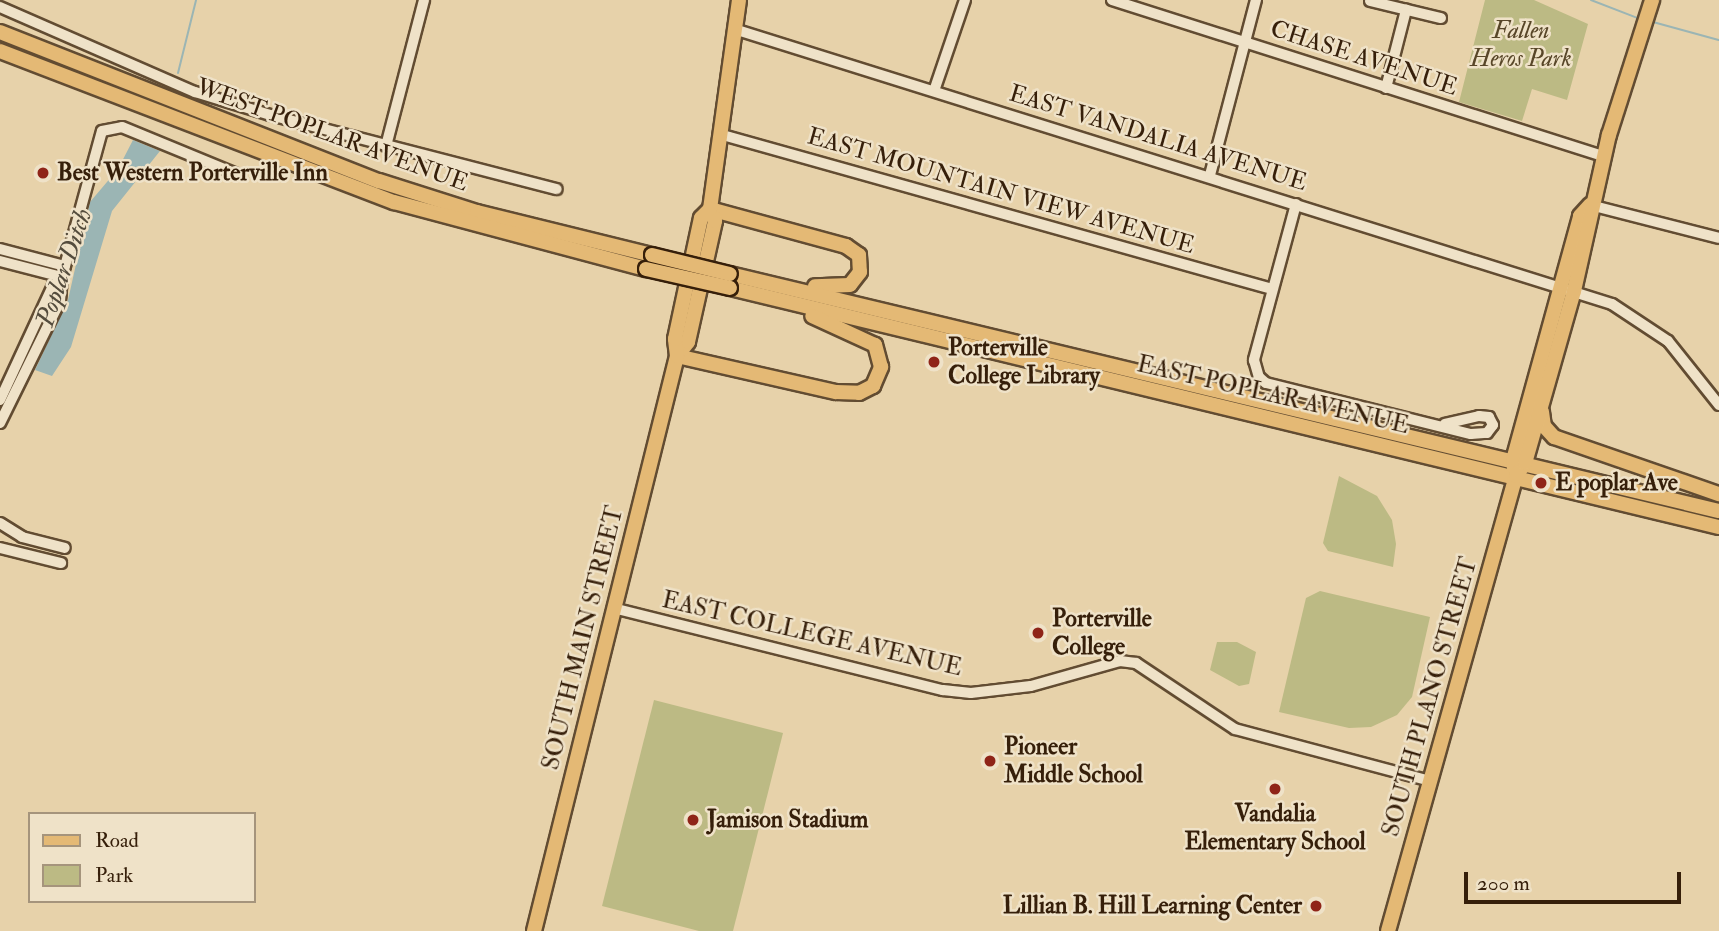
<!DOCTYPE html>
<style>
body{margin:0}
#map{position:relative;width:1719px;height:931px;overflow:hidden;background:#e7d2aa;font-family:"IM FELL Double Pica",serif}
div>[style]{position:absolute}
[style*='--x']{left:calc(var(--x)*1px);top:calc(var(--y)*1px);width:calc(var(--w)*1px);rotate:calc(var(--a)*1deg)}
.green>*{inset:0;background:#bcba84}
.water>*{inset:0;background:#9bb5b4}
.stream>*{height:2px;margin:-1px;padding:0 1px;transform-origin:1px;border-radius:1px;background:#9bb5b4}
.roads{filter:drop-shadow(2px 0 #624c32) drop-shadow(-2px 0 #624c32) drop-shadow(0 2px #624c32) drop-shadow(0 -2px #624c32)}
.minor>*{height:10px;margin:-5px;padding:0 5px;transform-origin:5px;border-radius:5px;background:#efe2c8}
.major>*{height:14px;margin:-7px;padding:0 7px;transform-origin:7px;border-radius:7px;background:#e4b975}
.bridges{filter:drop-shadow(2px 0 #361f0a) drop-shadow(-2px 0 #361f0a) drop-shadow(0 2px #361f0a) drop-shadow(0 -2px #361f0a)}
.major-bridge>*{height:14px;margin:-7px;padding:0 7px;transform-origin:7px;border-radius:7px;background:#e4b975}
.dots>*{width:19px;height:19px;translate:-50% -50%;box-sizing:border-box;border:4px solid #efe2c8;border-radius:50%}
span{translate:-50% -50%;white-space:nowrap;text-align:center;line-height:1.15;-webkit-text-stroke:5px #efe2c8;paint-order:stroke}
.park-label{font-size:24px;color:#584628;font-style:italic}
.street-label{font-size:24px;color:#361f0a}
.poi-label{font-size:24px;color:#361f0a;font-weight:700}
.left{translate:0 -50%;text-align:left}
.right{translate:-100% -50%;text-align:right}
.water-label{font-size:26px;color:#544c3d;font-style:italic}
.legend{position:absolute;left:28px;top:812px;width:228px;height:91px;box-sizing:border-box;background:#efe2c8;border:2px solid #a5947c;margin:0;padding:9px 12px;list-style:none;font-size:21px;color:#361f0a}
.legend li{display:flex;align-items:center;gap:14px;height:35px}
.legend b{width:35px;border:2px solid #a5947c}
.scale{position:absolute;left:1464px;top:872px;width:217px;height:32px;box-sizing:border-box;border:4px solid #361f0a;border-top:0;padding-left:9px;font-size:21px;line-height:24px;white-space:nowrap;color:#361f0a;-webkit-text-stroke:5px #efe2c8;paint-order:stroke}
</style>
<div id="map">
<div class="green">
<div style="clip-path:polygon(1485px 0,1534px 0,1588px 24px,1567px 100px,1532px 89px,1522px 121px,1459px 102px)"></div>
<div style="clip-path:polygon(1339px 476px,1377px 496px,1392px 520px,1396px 544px,1393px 567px,1328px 551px,1323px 543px)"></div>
<div style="clip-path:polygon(1320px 591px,1430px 617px,1412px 697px,1397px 715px,1371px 727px,1349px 728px,1279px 712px,1306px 598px)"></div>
<div style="clip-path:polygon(1217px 642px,1237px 642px,1256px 652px,1249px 684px,1239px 686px,1210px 670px)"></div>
<div style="clip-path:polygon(654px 700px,783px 733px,733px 931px,699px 931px,602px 906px)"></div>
</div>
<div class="water">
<div style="clip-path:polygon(133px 140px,160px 151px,112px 211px,71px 347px,52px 376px,35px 370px,68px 300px,90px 202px,118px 169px)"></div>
</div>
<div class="stream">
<div style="--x:1591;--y:0;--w:53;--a:21.2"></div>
<div style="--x:1653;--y:22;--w:68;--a:15.3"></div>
<div style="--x:178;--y:73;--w:75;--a:-76.1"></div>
</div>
<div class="roads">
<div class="minor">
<div style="--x:1112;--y:0;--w:515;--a:17.63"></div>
<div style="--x:1370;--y:1;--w:73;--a:13.5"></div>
<div style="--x:0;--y:7;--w:213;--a:23.6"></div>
<div style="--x:195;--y:92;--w:78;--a:17"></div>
<div style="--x:270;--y:115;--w:296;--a:14.5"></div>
<div style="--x:734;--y:29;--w:920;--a:17.39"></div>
<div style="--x:1612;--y:304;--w:67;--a:33.5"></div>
<div style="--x:1668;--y:341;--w:82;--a:51.4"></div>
<div style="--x:1386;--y:88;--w:81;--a:-75.6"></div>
<div style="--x:934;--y:91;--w:96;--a:-71.2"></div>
<div style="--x:719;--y:134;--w:574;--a:15.66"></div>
<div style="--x:386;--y:146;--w:151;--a:-75.4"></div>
<div style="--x:1210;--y:175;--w:181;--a:-75.3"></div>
<div style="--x:1296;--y:204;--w:162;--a:105.1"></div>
<div style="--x:1254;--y:360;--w:18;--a:74"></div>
<div style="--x:1259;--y:377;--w:9;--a:41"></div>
<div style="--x:1266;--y:383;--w:211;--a:14"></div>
<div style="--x:1471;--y:434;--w:16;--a:-4"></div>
<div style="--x:1487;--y:433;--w:10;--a:-53"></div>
<div style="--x:1493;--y:425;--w:9;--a:-117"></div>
<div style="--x:1489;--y:417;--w:10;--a:-174"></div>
<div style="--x:1479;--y:416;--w:35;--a:167"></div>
<div style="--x:1590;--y:205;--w:133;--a:14.3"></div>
<div style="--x:0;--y:249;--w:67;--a:14.7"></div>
<div style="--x:0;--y:261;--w:64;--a:14.5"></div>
<div style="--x:0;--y:400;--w:126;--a:-65.1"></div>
<div style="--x:53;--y:286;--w:13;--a:-45"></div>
<div style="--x:0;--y:423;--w:136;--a:-63.8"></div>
<div style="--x:60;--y:301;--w:24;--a:-85"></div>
<div style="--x:62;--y:277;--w:151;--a:-74.7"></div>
<div style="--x:102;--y:131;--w:20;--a:-11"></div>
<div style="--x:122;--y:127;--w:126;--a:22.3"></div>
<div style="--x:0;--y:523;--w:26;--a:32"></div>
<div style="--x:22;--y:537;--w:44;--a:14.3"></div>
<div style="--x:0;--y:548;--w:63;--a:13.8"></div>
<div style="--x:613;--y:608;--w:340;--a:14"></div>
<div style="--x:943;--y:690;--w:28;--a:6"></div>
<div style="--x:971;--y:693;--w:60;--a:-6.7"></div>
<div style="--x:1031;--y:686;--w:92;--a:-15.7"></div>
<div style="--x:1120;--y:661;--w:16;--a:7"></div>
<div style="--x:1136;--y:663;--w:119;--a:33.7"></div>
<div style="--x:1235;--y:729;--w:203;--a:14.9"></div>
</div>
<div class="major">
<div style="--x:0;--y:32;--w:407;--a:21.5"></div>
<div style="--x:379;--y:181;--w:103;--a:17.6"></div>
<div style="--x:477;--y:212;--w:180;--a:13.8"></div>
<div style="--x:0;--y:51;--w:422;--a:21"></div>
<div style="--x:394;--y:202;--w:261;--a:14.9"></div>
<div style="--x:710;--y:209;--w:141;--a:15.2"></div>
<div style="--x:846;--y:246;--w:16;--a:35"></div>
<div style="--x:859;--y:255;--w:17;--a:87"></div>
<div style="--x:860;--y:272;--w:16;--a:128"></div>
<div style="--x:850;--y:285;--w:35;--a:178"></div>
<div style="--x:730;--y:274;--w:1017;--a:13.48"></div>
<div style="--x:730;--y:288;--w:1017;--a:13.59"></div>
<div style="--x:677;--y:356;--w:163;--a:12.8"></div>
<div style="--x:836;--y:392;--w:23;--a:2"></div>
<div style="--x:859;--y:393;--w:16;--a:-27"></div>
<div style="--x:873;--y:386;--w:21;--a:-67"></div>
<div style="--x:881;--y:367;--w:23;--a:-105"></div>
<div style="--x:875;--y:345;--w:69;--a:-155.3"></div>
<div style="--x:677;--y:356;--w:18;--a:-52"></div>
<div style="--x:688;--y:342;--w:124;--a:-77.4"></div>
<div style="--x:715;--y:221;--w:13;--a:-113"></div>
<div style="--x:710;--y:209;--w:211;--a:-82.1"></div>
<div style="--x:1542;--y:412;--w:14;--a:82"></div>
<div style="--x:1544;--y:426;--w:15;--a:48"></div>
<div style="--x:1554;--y:437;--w:175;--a:19.1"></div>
<div style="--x:1514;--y:468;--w:8;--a:-97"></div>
<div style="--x:1513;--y:460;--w:253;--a:-74.6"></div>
<div style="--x:1580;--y:216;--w:15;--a:-48"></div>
<div style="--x:534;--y:931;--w:593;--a:-76.03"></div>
<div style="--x:677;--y:356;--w:17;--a:-97"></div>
<div style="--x:675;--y:339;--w:124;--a:-77.9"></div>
<div style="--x:701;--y:218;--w:13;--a:-45"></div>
<div style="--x:1388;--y:931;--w:473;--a:-74.3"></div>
<div style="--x:1516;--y:476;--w:16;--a:-55"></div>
<div style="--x:1525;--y:463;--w:179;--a:-74.1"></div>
<div style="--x:1574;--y:291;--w:160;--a:-77.4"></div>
<div style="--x:1609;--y:135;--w:142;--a:-72.3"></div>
</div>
</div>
<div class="bridges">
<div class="major-bridge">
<div style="--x:652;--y:255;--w:80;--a:13.7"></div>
<div style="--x:646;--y:269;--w:86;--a:12.7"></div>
</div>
</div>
<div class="dots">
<div style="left:43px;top:173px;background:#8f2418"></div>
<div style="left:934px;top:362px;background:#8f2418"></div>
<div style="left:1541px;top:483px;background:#8f2418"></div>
<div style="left:1038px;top:633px;background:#8f2418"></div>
<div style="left:990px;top:761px;background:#8f2418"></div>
<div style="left:1275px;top:789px;background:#8f2418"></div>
<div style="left:693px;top:820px;background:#8f2418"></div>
<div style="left:1316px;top:906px;background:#8f2418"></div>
</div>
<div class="park-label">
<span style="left:1521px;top:45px">Fallen<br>Heros Park</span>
</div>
<div class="street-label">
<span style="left:1364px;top:58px;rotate:18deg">CHASE AVENUE</span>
<span style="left:332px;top:135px;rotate:20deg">WEST POPLAR AVENUE</span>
<span style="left:1158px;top:138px;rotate:17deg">EAST VANDALIA AVENUE</span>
<span style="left:1001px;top:191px;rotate:16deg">EAST MOUNTAIN VIEW AVENUE</span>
<span style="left:1273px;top:395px;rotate:13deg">EAST POPLAR AVENUE</span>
<span style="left:812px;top:634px;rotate:13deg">EAST COLLEGE AVENUE</span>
<span style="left:583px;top:638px;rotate:-76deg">SOUTH MAIN STREET</span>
<span style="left:1430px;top:697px;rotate:-74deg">SOUTH PLANO STREET</span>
</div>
<div class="poi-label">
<span class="left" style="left:57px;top:173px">Best Western Porterville Inn</span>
<span class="left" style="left:948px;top:362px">Porterville<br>College Library</span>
<span class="left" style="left:1555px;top:483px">E poplar Ave</span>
<span class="left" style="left:1052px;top:633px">Porterville<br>College</span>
<span class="left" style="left:1004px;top:761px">Pioneer<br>Middle School</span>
<span style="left:1275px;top:828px">Vandalia<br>Elementary School</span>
<span class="left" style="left:707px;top:820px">Jamison Stadium</span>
<span class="right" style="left:1302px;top:906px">Lillian B. Hill Learning Center</span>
</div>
<div class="water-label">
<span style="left:65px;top:268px;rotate:-71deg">Poplar Ditch</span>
</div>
<ul class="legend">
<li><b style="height:9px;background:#e4b975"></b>Road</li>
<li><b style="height:19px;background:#bcba84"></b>Park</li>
</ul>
<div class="scale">200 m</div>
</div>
